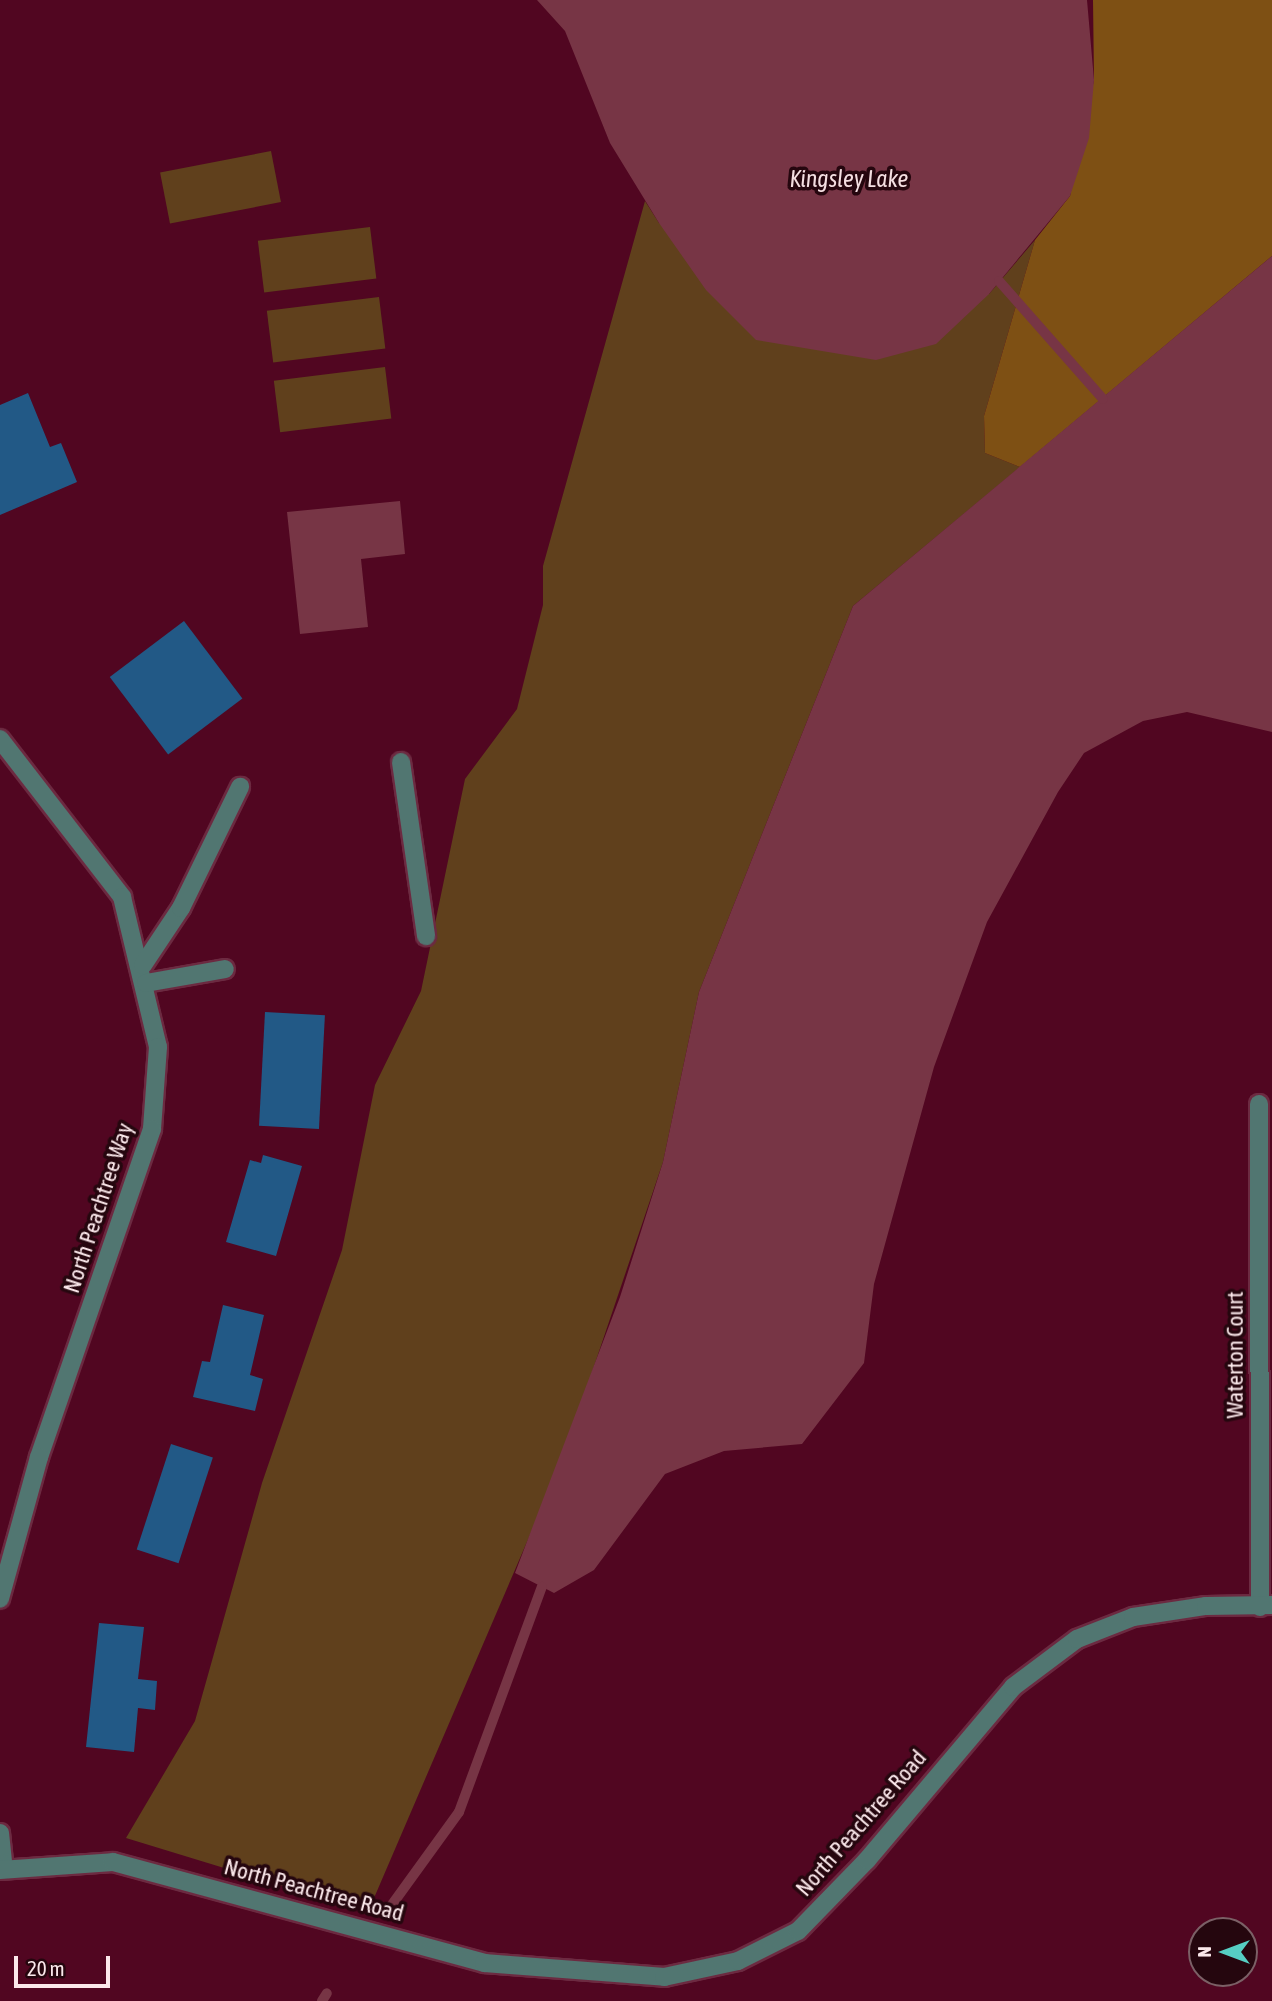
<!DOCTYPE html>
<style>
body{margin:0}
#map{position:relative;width:1272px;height:2001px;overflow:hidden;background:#510621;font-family:"Asap Condensed",sans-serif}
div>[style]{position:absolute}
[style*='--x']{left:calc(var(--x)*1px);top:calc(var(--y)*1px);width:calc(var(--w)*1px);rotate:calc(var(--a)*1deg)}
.green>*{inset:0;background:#60401c;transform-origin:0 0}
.forest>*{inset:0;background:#7e5014}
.water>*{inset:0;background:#773545}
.stream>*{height:10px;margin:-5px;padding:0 5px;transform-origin:5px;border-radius:5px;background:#773545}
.building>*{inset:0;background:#225986;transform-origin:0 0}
.roads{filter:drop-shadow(2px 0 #6c2a41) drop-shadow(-2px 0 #6c2a41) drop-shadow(0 2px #6c2a41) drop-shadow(0 -2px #6c2a41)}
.minor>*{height:18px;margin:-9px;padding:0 9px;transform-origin:9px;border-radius:9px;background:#517671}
span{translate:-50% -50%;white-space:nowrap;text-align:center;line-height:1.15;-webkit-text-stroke:7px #25060e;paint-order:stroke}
.street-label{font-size:23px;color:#fbe8eb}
.water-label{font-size:24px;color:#f4dee1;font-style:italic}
.north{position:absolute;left:1188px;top:1917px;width:70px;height:70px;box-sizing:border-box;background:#25060e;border:2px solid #7b6066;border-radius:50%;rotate:270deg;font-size:19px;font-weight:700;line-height:28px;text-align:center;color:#fbe8eb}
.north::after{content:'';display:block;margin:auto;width:24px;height:32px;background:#56cec3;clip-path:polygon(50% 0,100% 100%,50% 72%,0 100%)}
.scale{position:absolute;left:14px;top:1956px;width:96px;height:32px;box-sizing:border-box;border:4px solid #fbe8eb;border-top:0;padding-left:9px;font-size:21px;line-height:24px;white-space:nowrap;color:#fbe8eb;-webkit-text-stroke:5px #25060e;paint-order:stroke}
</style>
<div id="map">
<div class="green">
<div style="left:271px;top:151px;width:52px;height:113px;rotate:79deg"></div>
<div style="clip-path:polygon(645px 201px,659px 223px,989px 294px,1035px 240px,984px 416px,985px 453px,1020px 467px,853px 606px,699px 992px,663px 1162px,563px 1458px,368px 1912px,126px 1838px,195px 1721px,262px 1483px,342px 1250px,375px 1085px,421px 991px,465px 779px,517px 709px,543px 605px,543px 566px)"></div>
<div style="left:370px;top:227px;width:52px;height:113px;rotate:83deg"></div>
<div style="left:379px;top:297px;width:52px;height:113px;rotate:83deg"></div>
<div style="left:385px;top:367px;width:52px;height:112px;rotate:83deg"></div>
</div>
<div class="forest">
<div style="clip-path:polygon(1093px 0,1272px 0,1272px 256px,1020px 467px,985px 453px,984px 416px,1035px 240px,1070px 196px,1094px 80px)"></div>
</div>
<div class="water">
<div style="clip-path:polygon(537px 0,1087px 0,1094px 80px,1089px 138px,1070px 196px,989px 294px,936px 344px,876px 360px,756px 340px,706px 290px,659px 223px,610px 143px,565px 31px)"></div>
<div style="clip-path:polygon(1272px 256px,1272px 732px,1187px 712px,1143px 721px,1084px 753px,1058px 792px,987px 922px,934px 1067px,874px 1284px,864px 1363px,802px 1444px,724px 1451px,665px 1474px,594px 1570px,554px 1593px,515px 1573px,620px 1297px,663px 1162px,699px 992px,853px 606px)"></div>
<div style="clip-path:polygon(400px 501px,405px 554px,361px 559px,368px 627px,300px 634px,287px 512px)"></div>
</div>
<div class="stream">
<div style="--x:999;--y:281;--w:157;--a:48.6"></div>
<div style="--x:391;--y:1906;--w:116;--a:-54.1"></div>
<div style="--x:459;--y:1812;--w:240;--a:-69.8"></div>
<div style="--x:322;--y:2001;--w:9;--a:-58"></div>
</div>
<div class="building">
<div style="clip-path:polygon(28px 393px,50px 447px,61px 443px,77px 482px,0 515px,0 405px)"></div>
<div style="left:184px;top:621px;width:97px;height:93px;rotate:53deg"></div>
<div style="left:265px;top:1012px;width:60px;height:114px;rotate:3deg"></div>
<div style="clip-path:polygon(263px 1155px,302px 1166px,276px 1256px,226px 1242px,250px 1160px,261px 1163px)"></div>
<div style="clip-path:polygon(223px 1305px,264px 1315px,250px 1375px,263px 1379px,255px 1411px,193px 1397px,202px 1361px,210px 1362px)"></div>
<div style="left:171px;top:1444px;width:44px;height:111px;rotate:18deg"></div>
<div style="clip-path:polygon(99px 1623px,144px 1627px,138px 1679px,157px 1681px,155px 1710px,138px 1708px,134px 1752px,86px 1747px)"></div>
</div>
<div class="roads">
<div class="minor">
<div style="--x:0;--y:739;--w:200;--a:52.3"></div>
<div style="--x:122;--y:897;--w:154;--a:76.5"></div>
<div style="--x:158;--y:1047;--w:82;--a:94.2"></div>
<div style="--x:152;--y:1129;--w:347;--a:109"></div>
<div style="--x:39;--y:1457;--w:147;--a:105.4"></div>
<div style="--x:401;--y:762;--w:176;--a:81.8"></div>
<div style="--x:143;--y:965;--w:69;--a:-56.3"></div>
<div style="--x:181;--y:908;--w:135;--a:-64"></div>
<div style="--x:146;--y:983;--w:80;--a:-10"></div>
<div style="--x:1259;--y:1104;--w:503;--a:89.89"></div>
<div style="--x:0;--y:1833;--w:36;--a:84"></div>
<div style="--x:0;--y:1870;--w:113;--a:-4"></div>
<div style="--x:113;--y:1862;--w:385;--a:15.2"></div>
<div style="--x:484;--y:1963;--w:181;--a:4.4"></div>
<div style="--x:664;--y:1977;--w:76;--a:-12.2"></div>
<div style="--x:738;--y:1961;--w:67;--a:-26.6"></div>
<div style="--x:798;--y:1931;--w:99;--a:-45.8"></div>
<div style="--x:867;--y:1860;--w:226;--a:-49.8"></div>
<div style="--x:1013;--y:1687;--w:80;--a:-36.9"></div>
<div style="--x:1077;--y:1639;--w:60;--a:-21.4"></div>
<div style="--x:1133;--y:1617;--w:74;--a:-8.6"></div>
<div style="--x:1206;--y:1606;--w:66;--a:-0.9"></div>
</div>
</div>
<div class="street-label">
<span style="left:98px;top:1208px;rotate:-72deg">North Peachtree Way</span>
<span style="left:1235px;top:1355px;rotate:-90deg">Waterton Court</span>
<span style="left:861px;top:1823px;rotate:-49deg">North Peachtree Road</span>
<span style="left:314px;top:1890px;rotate:15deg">North Peachtree Road</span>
</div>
<div class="water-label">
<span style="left:849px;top:179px">Kingsley Lake</span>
</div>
<div class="north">N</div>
<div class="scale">20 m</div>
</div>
